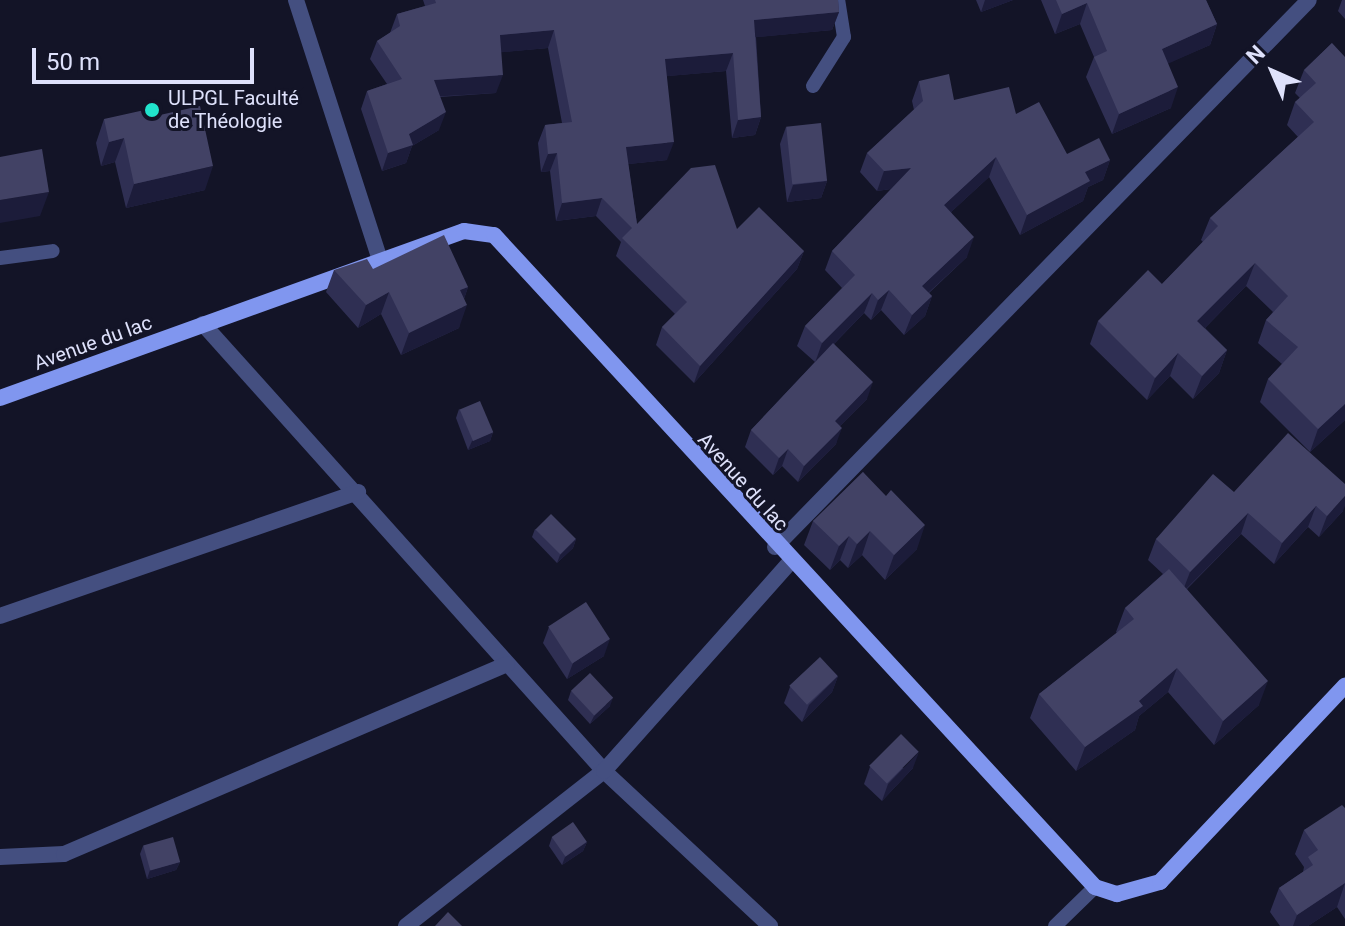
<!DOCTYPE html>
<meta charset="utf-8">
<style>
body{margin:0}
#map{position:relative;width:1345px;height:926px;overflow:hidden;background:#131427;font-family:Roboto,sans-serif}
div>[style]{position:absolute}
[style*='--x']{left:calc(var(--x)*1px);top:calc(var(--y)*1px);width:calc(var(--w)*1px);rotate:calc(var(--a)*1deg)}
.service>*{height:14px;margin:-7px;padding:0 7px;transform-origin:7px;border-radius:7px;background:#444f80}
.minor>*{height:16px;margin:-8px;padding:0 8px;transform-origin:8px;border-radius:8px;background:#444f80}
.secondary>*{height:16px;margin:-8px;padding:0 8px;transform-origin:8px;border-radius:8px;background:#8096ef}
.wall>*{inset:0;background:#2f2f53}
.shaded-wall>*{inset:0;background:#1c1c3a}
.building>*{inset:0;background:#424265;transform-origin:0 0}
.dots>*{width:22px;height:22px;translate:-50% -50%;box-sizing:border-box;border:4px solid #131427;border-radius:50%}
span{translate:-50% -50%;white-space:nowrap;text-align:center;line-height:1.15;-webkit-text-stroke:6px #131427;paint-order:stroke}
.poi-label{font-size:20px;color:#dee1fb}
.left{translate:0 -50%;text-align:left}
.street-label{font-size:20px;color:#dee1fb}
.north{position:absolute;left:1233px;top:32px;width:80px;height:80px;-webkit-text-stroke:6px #131427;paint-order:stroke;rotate:315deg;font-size:22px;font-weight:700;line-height:32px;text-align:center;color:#dee1fb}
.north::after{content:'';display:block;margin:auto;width:28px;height:36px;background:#dee1fb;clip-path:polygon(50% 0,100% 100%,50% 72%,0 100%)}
.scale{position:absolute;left:32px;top:48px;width:222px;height:36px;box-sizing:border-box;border:4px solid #dee1fb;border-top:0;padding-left:10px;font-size:24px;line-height:28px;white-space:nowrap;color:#dee1fb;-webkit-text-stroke:6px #131427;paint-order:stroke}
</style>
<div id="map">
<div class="service">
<div style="--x:813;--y:86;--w:58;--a:-57.7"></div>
<div style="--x:844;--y:37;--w:37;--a:-99"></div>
<div style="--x:0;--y:258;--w:53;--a:-7.5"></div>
<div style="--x:1055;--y:926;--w:56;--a:-44.3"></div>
</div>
<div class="minor">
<div style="--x:296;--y:0;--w:273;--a:72.1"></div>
<div style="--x:203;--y:324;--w:601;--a:48.1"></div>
<div style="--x:604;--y:771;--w:227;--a:43"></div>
<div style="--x:775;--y:547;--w:764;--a:-45.69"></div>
<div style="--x:0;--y:616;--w:379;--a:-19.1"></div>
<div style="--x:0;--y:857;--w:64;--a:-2.7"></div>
<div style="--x:64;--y:854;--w:482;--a:-23.2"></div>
<div style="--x:406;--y:926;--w:251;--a:-38.1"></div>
<div style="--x:604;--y:771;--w:280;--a:-48.3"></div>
</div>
<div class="secondary">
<div style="--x:0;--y:398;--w:493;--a:-19.8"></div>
<div style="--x:464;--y:231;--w:30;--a:8"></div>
<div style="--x:494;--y:235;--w:887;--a:47.33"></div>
<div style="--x:1095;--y:887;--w:23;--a:18"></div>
<div style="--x:1117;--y:894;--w:45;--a:-15.6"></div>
<div style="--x:1160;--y:882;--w:270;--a:-46.7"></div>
</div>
<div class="wall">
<div style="clip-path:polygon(423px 0,838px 0,839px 12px,832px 30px,756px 37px,761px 117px,755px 135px,732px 138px,726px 71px,667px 76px,667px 160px,628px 164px,637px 224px,737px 229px,804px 251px,797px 269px,694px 383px,656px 345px,662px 327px,675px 314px,616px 256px,621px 242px,596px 216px,556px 221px,550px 171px,541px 172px,538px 143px,545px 125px,562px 123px,548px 48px,501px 52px,496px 93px,440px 97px,439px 130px,412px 146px,406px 163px,382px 171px,361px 109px,367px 91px,387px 84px,370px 59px,377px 41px,390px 33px,397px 14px,425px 6px)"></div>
<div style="clip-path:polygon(976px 0,1013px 0,981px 12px)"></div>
<div style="clip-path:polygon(1041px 0,1206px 0,1217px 24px,1210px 45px,1168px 63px,1171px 108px,1112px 134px,1086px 77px,1094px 57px,1080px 24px,1055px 34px)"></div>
<div style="clip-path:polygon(1342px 0,1345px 0,1345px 19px,1338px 11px)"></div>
<div style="clip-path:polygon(1332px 43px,1345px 420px,1310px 452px,1260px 402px,1268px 379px,1282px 364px,1258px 343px,1266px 320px,1273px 312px,1246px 286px,1205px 328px,1227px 350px,1219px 373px,1193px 399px,1170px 376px,1147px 400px,1090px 344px,1098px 321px,1162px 284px,1203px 242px,1201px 240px,1210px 218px,1298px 137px,1287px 125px,1295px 102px,1300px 98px,1295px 93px,1304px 70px)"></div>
<div style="clip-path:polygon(919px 81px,954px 100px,1016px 114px,1067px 154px,1110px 160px,1103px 180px,1088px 187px,1083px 201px,1020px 235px,989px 177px,951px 212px,967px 257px,929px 293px,932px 296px,925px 316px,904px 335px,881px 310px,871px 320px,864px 313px,834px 344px,867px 399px,840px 426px,836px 444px,798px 482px,782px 466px,773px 475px,745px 447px,751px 430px,815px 362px,797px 346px,805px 326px,842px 288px,825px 270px,832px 251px,891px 189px,877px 191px,860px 172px,867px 153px,914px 110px,912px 101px)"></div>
<div style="clip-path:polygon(151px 117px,205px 190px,126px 208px,115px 162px,101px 166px,96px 143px,104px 119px)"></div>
<div style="clip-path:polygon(786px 127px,827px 181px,821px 198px,787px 202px,780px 144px)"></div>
<div style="clip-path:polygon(373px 269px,468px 287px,464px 299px,459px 328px,401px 355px,381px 314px,358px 328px,326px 292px,334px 270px)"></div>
<div style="clip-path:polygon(459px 409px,493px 432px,490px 441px,468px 450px,456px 418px)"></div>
<div style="clip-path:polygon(863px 472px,917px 549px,885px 580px,862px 555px,848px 568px,840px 560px,830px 570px,804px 545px,813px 521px)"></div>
<div style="clip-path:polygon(1234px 492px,1343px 511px,1319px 537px,1308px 527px,1274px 564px,1241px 534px,1187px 589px,1259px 705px,1214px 745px,1168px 692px,1139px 716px,1135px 730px,1076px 771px,1030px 718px,1039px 694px,1117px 633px,1116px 632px,1125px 608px,1163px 574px,1148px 560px,1156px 539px)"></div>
<div style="clip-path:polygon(535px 529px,576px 539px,573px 548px,557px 563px,532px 537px)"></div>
<div style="clip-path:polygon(549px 627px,604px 656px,567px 679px,543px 643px)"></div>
<div style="clip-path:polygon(838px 676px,832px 692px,802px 722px,784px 703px,790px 687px)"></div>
<div style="clip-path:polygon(571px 691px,610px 706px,590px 724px,568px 700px)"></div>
<div style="clip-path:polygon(870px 767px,913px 768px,882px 801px,864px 784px)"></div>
<div style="clip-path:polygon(1345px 808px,1345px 919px,1337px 907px,1308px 926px,1280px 926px,1270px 912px,1279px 888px,1303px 872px,1304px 867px,1295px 854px,1304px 830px)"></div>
<div style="clip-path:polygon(552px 837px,587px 842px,583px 851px,562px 865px,549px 846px)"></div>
<div style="clip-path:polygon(143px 846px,180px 862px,176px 870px,147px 879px,140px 854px)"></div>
</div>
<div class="shaded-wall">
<div style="clip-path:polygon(985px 0,1013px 0,981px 12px)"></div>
<div style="clip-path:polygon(1087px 3px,1080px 24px,1055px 34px,1062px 14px)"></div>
<div style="clip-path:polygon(839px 12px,832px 30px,748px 38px,754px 20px)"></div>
<div style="clip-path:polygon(1217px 24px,1210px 45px,1154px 70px,1162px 49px)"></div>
<div style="clip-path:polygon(554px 30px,548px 48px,494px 53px,500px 35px)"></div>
<div style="clip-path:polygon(733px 53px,726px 71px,658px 77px,665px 59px)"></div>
<div style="clip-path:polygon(503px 75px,496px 93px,428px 97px,434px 80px)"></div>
<div style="clip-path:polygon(1178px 87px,1171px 108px,1112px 134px,1119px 114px)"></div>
<div style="clip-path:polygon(446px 112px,439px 130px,412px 146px,406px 163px,382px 171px,388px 153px,409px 134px)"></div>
<div style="clip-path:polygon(761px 117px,755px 135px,732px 138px,738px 120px)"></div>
<div style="clip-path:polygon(124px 138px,115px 162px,101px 166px,109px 142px)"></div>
<div style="clip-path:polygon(674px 142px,667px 160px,620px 165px,626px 147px)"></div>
<div style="clip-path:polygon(557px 153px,550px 171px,541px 172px,548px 154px)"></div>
<div style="clip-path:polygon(996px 157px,989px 177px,937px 225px,944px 205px)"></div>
<div style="clip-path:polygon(1110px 160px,1103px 180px,1088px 187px,1083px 201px,1020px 235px,1027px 215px,1085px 172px)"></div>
<div style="clip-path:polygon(213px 166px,205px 190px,126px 208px,134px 184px)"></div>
<div style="clip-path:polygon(911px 168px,904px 187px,877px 191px,884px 171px)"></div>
<div style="clip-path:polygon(827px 181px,821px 198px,787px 202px,793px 185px)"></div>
<div style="clip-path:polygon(49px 192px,40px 216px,0 223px,0 200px)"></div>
<div style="clip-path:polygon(602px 198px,596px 216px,556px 221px,562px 203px)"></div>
<div style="clip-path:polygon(974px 237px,967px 257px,915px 305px,922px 286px)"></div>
<div style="clip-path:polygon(804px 251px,797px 269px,694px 383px,700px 366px)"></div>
<div style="clip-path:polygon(1255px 263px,1246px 286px,1189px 344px,1197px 321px)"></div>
<div style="clip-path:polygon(468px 287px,461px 308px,467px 305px,459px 328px,401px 355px,409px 333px,460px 290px)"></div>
<div style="clip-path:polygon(889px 290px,881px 310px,871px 320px,878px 300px)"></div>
<div style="clip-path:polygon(389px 292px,381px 314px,358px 328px,366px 305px)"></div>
<div style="clip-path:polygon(872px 293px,864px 313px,815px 363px,822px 343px)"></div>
<div style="clip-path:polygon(932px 296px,925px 316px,904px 335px,912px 315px)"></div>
<div style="clip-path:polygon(1227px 350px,1219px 373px,1193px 399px,1202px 376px)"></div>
<div style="clip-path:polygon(1178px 353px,1170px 376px,1147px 400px,1155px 378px)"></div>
<div style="clip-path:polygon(873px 382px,867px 399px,829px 437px,835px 421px)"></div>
<div style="clip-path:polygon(1345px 404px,1345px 420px,1310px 452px,1318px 429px)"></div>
<div style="clip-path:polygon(842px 428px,836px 444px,798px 482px,804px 466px)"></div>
<div style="clip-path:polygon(493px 432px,490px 441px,468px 450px,472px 441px)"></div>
<div style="clip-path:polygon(788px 449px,782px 466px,773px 475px,779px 458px)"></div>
<div style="clip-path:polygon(1345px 496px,1345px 506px,1343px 511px,1319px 537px,1327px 516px)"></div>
<div style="clip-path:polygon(1316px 506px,1308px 527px,1274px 564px,1282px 543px)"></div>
<div style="clip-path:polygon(1248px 513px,1241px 534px,1182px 593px,1190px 572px)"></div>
<div style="clip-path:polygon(925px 525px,917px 549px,885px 580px,894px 555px)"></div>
<div style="clip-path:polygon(870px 531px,862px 555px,848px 568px,857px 544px)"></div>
<div style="clip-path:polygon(849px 536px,840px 560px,830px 570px,839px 546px)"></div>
<div style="clip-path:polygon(576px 539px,573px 548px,557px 563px,560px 555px)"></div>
<div style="clip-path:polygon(610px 639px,604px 656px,567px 679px,573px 663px)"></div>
<div style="clip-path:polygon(1177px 668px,1168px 692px,1139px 716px,1135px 730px,1076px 771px,1085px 747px)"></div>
<div style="clip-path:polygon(838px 676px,832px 692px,802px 722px,809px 705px)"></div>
<div style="clip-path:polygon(1268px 681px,1259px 705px,1214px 745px,1223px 721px)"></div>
<div style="clip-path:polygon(613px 698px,610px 706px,590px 724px,594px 716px)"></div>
<div style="clip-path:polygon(919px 752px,913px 768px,882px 801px,888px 784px)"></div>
<div style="clip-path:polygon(587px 842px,583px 851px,562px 865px,565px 857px)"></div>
<div style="clip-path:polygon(180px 862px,176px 870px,147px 879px,150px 870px)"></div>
<div style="clip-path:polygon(1345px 883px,1337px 907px,1308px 926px,1293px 926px,1297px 915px)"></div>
</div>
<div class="building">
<div style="clip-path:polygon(435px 0,838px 0,839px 12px,754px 20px,761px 117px,738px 120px,733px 53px,665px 59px,674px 142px,626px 147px,637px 224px,691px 168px,715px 165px,737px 229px,759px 207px,804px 251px,700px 366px,662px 327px,687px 302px,622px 238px,632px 228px,602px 198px,562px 203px,557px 153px,548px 154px,545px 125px,572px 122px,554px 30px,500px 35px,503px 75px,434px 80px,446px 112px,409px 134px,413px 145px,388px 153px,367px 91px,402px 79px,377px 41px,400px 26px,397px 14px,436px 3px)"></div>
<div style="clip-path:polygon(1056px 0,1206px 0,1217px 24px,1162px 49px,1178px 87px,1119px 114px,1094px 57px,1107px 51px,1087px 3px,1062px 14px)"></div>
<div style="clip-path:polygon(1332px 43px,1345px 57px,1345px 404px,1318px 429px,1268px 379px,1298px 347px,1266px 320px,1288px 296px,1255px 263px,1197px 321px,1227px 350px,1202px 376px,1178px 353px,1155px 378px,1098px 321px,1148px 270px,1162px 284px,1218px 226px,1210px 218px,1314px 122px,1295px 102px,1316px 83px,1304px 70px)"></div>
<div style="clip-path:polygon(949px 74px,954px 100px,1009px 87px,1016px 114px,1039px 102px,1067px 154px,1099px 138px,1110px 160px,1085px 172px,1090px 181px,1027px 215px,996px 157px,944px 205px,974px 237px,922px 286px,932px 296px,912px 315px,889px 290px,878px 300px,872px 293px,822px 343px,805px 326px,855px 275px,832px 251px,911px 168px,884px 171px,867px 153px,923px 101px,919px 81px)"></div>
<div style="clip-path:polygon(200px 106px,213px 166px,134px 184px,124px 138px,109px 142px,104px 119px,149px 109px,151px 117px)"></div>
<div style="left:821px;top:123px;width:58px;height:35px;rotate:84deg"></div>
<div style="clip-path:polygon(42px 149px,49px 192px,0 200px,0 157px)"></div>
<div style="clip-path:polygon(444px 235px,468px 287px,460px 290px,467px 305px,409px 333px,389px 292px,366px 305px,334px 270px,367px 259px,373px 269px)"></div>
<div style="clip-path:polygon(833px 343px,873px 382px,835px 421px,842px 428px,804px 466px,788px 449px,779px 458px,751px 430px)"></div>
<div style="left:480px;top:401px;width:34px;height:22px;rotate:67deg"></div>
<div style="clip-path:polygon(1288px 433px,1345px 484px,1345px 496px,1327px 516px,1316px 506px,1282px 543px,1248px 513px,1190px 572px,1156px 539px,1213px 474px,1234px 492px)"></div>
<div style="clip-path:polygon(863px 472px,886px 496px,891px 490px,925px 525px,894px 555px,870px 531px,857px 544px,849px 536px,839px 546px,813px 521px)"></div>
<div style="left:551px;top:514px;width:35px;height:22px;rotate:45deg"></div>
<div style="clip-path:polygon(1169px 569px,1268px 681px,1223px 721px,1177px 668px,1139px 701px,1143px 706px,1085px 747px,1039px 694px,1134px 619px,1125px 608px)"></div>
<div style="left:586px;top:602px;width:44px;height:45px;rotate:57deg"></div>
<div style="left:820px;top:657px;width:26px;height:42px;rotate:47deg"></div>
<div style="left:590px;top:673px;width:34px;height:26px;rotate:47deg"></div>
<div style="left:901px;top:734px;width:25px;height:45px;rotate:45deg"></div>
<div style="clip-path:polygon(1342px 805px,1345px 808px,1345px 883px,1297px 915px,1279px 888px,1313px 865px,1308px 857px,1318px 850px,1304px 830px)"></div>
<div style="left:573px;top:822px;width:24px;height:26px;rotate:55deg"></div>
<div style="left:173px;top:837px;width:26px;height:31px;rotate:74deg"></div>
<div style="clip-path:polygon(448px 912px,462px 926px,435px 926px)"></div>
</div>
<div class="dots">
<div style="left:152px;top:110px;background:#21e4cd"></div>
</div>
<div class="poi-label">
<span class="left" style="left:168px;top:110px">ULPGL Faculté<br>de Théologie</span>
</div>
<div class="street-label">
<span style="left:93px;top:343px;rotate:-20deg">Avenue du lac</span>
<span style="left:743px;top:482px;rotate:48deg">Avenue du lac</span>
</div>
<div class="north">N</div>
<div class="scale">50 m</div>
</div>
